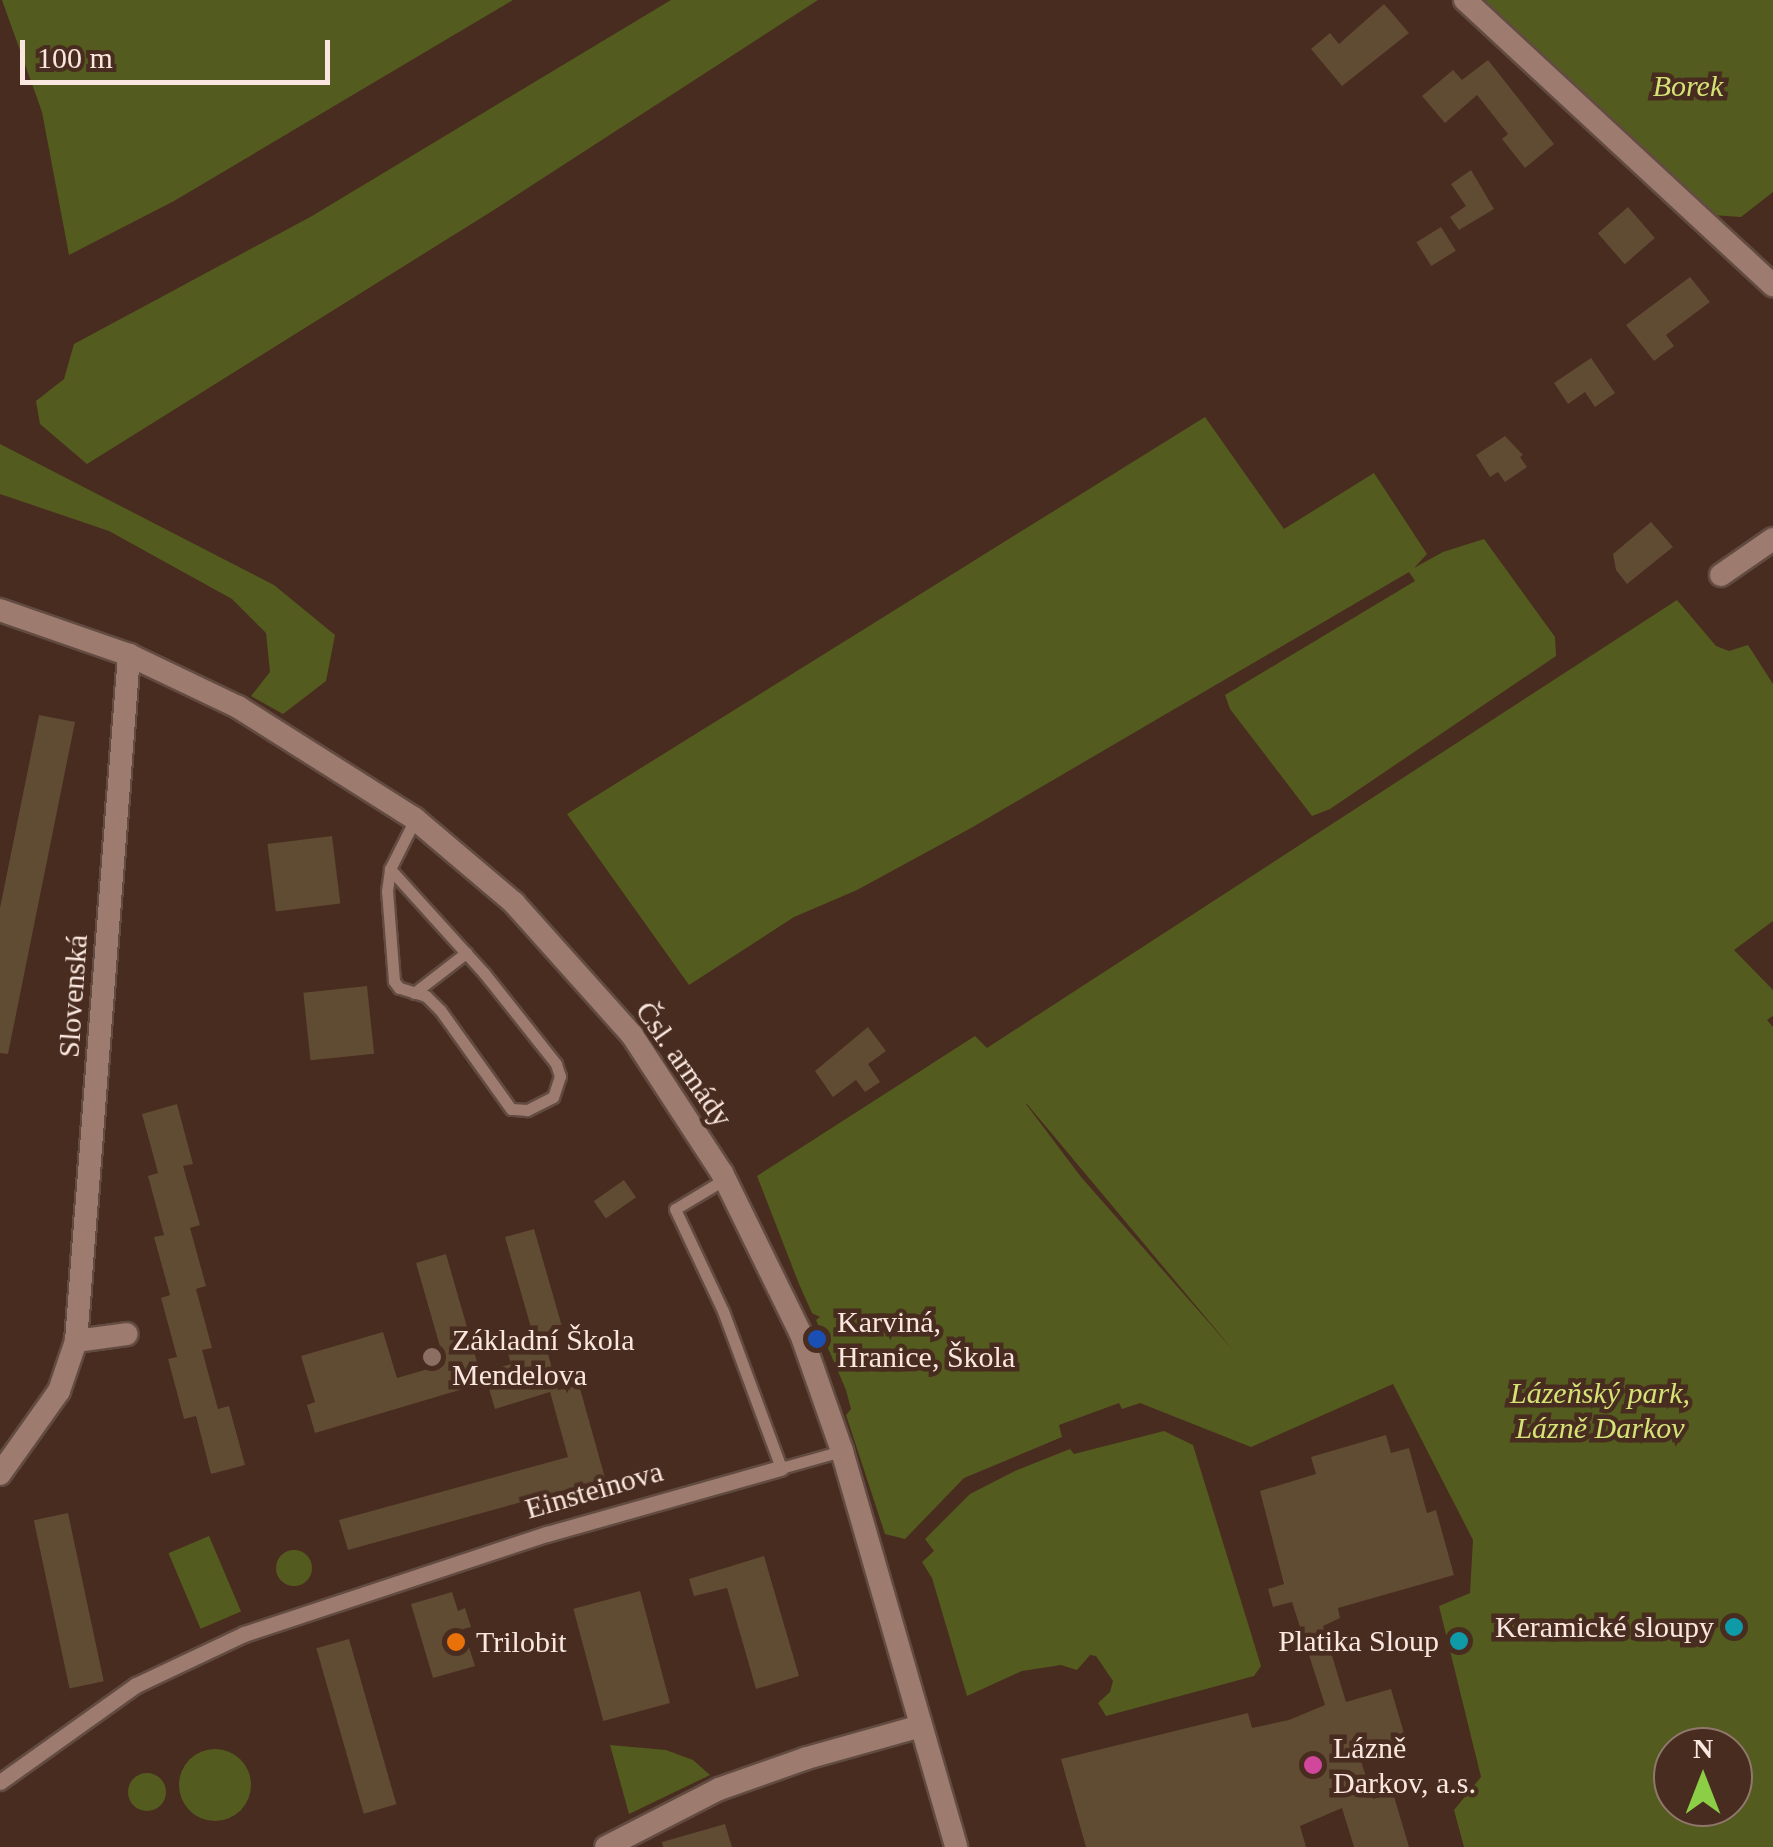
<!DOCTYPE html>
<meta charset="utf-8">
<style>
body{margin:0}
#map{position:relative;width:1773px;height:1847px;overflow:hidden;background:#482c20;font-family:"Times New Roman",serif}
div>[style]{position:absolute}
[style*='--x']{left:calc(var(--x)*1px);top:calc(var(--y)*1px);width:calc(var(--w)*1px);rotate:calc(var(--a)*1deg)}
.green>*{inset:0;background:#545b1e;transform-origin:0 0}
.round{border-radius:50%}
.building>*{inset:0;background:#604b33;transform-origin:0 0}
.roads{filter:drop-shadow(2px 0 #624b41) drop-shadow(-2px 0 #624b41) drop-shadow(0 2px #624b41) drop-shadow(0 -2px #624b41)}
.service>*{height:11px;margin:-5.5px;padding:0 5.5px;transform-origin:5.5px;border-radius:5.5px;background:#9d7b6e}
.pedestrian>*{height:15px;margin:-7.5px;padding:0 7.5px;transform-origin:7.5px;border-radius:7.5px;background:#9d7b6e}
.minor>*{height:22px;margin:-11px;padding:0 11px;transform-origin:11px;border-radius:11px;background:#9d7b6e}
.dots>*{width:28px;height:28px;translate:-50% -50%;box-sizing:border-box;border:5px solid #482c20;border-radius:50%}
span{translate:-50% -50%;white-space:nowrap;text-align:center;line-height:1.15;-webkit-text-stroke:9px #482c20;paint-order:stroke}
.park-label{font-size:30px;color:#d4e276;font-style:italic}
.street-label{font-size:30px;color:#fae7df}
.poi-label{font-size:30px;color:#fae7df}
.left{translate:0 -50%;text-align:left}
.right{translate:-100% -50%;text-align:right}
.north{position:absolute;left:1653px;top:1727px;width:100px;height:100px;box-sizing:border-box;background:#482c20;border:2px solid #8f776c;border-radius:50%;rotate:0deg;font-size:28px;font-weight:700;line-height:40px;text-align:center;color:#fae7df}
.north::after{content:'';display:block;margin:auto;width:35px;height:45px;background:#8cce45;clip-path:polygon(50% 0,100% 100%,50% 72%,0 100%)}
.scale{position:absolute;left:20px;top:40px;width:310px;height:45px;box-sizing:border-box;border:5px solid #fae7df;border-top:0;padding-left:12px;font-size:30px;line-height:35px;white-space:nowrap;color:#fae7df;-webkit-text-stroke:8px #482c20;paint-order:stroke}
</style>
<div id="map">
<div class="green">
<div style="clip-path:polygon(2px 0,513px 0,174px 201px,69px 255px,42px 112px)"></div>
<div style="clip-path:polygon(671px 0,818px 0,497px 208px,87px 464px,40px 424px,36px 401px,64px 379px,74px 344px,312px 216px)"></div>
<div style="clip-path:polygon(1474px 0,1773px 0,1773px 192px,1741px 217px,1697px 214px)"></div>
<div style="clip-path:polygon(1205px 417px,1284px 529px,1374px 473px,1427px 554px,1414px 568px,1443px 552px,1484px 539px,1555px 637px,1556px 656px,1330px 809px,1312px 816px,1230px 709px,1225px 695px,1415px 581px,1409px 572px,971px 828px,857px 890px,794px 917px,689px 985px,567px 814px)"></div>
<div style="clip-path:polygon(0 444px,274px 585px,335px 635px,326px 681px,283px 714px,251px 696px,270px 672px,266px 633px,232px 599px,109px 531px,0 494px)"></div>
<div style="clip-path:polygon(evenodd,1677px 600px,1716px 646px,1729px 651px,1748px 645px,1773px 684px,1773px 921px,1734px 950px,1773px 990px,1773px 1016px,1767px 1020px,1773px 1027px,1773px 1847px,1464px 1847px,1454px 1810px,1481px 1777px,1439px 1606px,1470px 1593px,1473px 1540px,1393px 1384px,1251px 1447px,1140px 1403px,1122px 1409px,1119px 1403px,1059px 1425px,1062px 1437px,964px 1478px,905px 1539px,885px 1534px,846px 1415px,851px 1409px,846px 1390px,816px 1320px,820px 1317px,812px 1313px,799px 1284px,757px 1176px,975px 1036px,987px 1048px,1677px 600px,1026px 1104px,1027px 1104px,1233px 1350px,1081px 1177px,1026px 1104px,1677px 600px,1673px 1747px,1733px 1747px,1733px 1807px,1673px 1807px,1673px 1747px)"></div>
<div style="clip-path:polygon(1164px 1431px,1193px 1445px,1261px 1666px,1254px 1676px,1106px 1716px,1098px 1703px,1110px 1692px,1113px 1681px,1096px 1656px,1090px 1655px,1077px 1670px,1061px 1665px,1022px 1671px,967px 1696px,932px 1578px,922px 1562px,934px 1551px,925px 1539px,970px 1494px,1015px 1471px,1070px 1449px,1074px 1454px)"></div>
<div style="left:209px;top:1536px;width:82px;height:44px;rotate:67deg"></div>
<div class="round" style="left:276px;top:1550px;width:36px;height:36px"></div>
<div style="clip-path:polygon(610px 1745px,666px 1750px,693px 1760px,710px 1775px,629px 1814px)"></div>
<div class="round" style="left:179px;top:1749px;width:72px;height:72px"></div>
<div class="round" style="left:128px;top:1773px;width:38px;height:38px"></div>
</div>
<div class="building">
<div style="clip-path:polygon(1384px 4px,1409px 33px,1342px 86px,1311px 49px,1330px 33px,1339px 44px)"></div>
<div style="clip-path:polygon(1488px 60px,1554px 144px,1525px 168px,1502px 139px,1508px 134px,1477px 95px,1445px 123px,1422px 96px,1453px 70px,1462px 80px)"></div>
<div style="clip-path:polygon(1471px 170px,1494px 209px,1459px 230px,1450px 217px,1466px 206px,1451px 184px)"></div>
<div style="left:1628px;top:207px;width:41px;height:40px;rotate:49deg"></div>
<div style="left:1441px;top:227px;width:28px;height:29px;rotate:58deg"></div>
<div style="clip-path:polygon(1690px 277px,1710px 302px,1666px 335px,1674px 346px,1654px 361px,1626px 325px)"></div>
<div style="clip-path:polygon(1591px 358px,1615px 393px,1595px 407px,1585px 392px,1568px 404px,1554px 383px)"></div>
<div style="clip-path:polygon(1505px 436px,1523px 455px,1520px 457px,1527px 467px,1505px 482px,1498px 472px,1490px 477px,1476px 455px)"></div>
<div style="clip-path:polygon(1651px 522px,1673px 547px,1627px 584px,1616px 570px,1613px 554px)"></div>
<div style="clip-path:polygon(39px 715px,75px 722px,8px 1054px,0 1053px,0 908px)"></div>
<div style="left:332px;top:836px;width:68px;height:65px;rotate:83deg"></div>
<div style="left:367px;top:986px;width:68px;height:64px;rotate:84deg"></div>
<div style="clip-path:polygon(868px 1027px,886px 1051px,868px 1064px,880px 1082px,865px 1092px,856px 1080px,833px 1097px,815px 1071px)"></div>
<div style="clip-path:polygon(177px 1104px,193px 1164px,183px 1166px,200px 1225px,190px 1228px,206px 1286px,196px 1289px,212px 1348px,202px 1350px,218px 1409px,229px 1406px,245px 1465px,211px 1474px,196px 1416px,184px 1419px,168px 1359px,177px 1357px,161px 1298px,170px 1295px,154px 1237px,164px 1235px,148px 1176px,158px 1173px,142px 1114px)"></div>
<div style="left:624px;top:1180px;width:21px;height:37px;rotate:55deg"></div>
<div style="clip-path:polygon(534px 1229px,563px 1330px,543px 1336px,558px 1390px,555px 1391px,579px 1385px,607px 1485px,578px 1493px,576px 1487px,348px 1550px,339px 1520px,568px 1457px,550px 1392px,495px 1409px,484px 1372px,511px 1364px,506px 1346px,534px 1338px,505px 1237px)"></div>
<div style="clip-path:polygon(446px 1254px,483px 1383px,315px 1433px,307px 1405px,315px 1402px,301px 1356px,383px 1332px,397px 1378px,445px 1364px,416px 1263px)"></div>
<div style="clip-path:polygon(1386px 1435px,1391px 1453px,1409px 1448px,1427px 1513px,1436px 1510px,1454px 1575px,1338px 1608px,1340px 1618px,1323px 1626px,1346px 1702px,1391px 1689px,1408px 1747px,1361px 1761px,1373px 1799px,1393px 1793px,1409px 1847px,1354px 1847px,1342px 1808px,1300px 1826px,1306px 1847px,1086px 1847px,1061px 1759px,1248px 1713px,1252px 1728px,1289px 1720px,1325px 1705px,1292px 1602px,1273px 1607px,1268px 1589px,1284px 1584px,1260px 1491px,1316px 1474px,1311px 1457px)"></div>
<div style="left:68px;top:1513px;width:172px;height:35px;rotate:78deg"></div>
<div style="clip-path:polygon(764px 1556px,799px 1676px,756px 1689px,727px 1588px,694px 1596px,689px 1579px)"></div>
<div style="left:640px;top:1591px;width:116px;height:69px;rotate:75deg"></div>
<div style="clip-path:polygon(452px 1592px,458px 1611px,465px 1608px,471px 1627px,463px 1629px,475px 1666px,433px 1678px,411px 1604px)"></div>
<div style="left:349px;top:1639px;width:172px;height:34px;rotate:74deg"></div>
<div style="clip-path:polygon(725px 1824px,732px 1847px,663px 1847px,662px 1842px)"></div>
</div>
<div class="roads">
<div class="service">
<div style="--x:390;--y:869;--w:140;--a:47.9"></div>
<div style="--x:484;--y:973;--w:116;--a:51.6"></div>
<div style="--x:556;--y:1064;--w:13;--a:72"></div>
<div style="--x:560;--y:1076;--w:22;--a:108"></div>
<div style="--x:553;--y:1097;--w:29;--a:153"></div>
<div style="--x:527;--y:1110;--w:16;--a:-176"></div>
<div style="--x:511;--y:1109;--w:122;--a:-125.6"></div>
<div style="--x:440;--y:1010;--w:20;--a:-135"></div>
<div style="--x:426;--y:996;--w:28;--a:-163"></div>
<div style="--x:399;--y:988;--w:9;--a:-126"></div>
<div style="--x:394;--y:981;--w:90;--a:-94.4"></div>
<div style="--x:387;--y:891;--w:22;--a:-82"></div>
<div style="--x:390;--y:869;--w:56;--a:-63.4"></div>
<div style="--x:414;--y:993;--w:66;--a:-37.6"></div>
<div style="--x:725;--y:1179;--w:58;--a:149"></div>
<div style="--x:675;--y:1209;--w:113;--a:64.8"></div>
<div style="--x:723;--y:1311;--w:167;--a:69.7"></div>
<div style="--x:781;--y:1468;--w:63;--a:-15.6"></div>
</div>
<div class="pedestrian">
<div style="--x:0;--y:1782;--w:167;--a:-35.5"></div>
<div style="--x:136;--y:1685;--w:119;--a:-25.3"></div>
<div style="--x:244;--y:1634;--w:319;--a:-18.3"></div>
<div style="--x:547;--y:1534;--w:243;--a:-15.8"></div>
</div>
<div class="minor">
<div style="--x:1465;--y:0;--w:420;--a:42.8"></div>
<div style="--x:1721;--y:575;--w:63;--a:-34.7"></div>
<div style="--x:0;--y:610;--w:137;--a:19.2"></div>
<div style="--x:129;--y:655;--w:121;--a:25.5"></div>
<div style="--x:238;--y:707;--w:209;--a:32.3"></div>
<div style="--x:415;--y:819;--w:130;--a:40.3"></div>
<div style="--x:514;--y:903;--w:177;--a:48.2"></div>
<div style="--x:632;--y:1035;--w:165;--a:56.9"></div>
<div style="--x:722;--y:1173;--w:179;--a:63.9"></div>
<div style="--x:801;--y:1334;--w:124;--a:70.7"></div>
<div style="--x:842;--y:1451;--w:412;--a:73.9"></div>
<div style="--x:76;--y:1341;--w:51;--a:-7.8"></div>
<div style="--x:0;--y:1474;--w:102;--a:-54.6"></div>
<div style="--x:59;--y:1391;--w:53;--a:-71.2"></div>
<div style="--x:76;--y:1341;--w:688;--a:-85.58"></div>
<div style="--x:606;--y:1847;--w:127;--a:-27.2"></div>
<div style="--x:719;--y:1789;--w:93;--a:-19.4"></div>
<div style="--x:807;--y:1758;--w:118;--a:-15.7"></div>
</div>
</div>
<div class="dots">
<div style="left:817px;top:1339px;background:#1a4fb4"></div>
<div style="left:432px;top:1357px;background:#8d6e63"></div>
<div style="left:1734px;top:1627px;background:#0f9aa8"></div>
<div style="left:1459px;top:1641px;background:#0f9aa8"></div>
<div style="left:456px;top:1642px;background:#e8710a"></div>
<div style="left:1313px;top:1765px;background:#d1479c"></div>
</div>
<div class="park-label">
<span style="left:1688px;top:86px">Borek</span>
<span style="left:1600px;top:1410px">Lázeňský park,<br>Lázně Darkov</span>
</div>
<div class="street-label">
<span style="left:73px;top:996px;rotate:-86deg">Slovenská</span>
<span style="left:684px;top:1064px;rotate:55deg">Čsl. armády</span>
<span style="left:594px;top:1490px;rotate:-16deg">Einsteinova</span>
</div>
<div class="poi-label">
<span class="left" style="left:837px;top:1339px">Karviná,<br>Hranice, Škola</span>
<span class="left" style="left:452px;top:1357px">Základní Škola<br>Mendelova</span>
<span class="right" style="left:1714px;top:1627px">Keramické sloupy</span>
<span class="right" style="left:1439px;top:1641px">Platika Sloup</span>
<span class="left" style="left:476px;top:1642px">Trilobit</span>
<span class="left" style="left:1333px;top:1765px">Lázně<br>Darkov, a.s.</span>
</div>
<div class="north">N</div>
<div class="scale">100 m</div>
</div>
